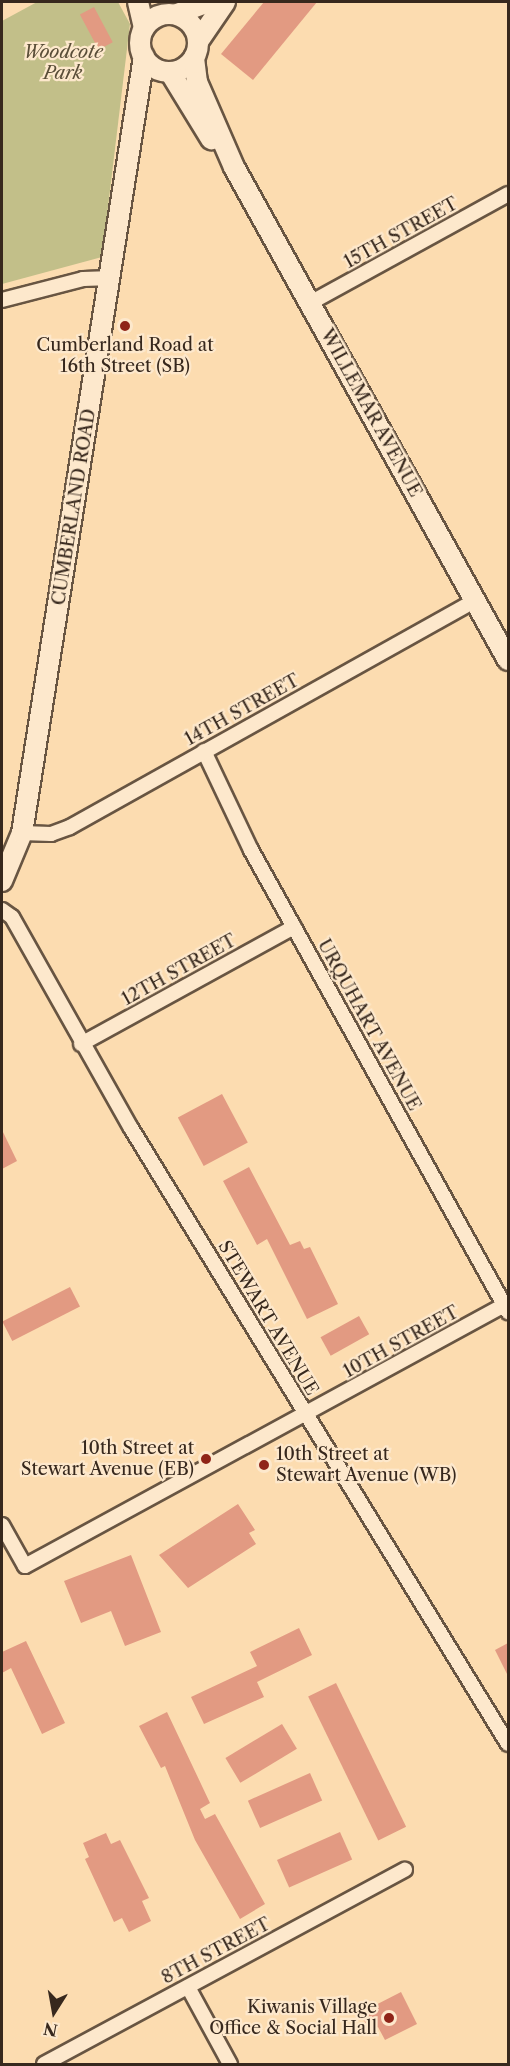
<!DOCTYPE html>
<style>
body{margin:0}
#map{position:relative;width:510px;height:2066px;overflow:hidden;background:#fcdcb0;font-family:"Libre Caslon Text",serif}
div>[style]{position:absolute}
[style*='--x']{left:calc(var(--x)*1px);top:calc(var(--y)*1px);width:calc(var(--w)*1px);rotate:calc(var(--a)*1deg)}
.green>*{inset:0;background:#c2bf89}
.building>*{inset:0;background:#e29a82;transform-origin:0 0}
.roads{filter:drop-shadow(2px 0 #685542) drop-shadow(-2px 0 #685542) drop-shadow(0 2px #685542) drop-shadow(0 -2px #685542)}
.street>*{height:14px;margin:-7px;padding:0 7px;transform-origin:7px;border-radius:7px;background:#fde8cc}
.secondary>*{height:20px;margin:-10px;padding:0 10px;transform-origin:10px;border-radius:10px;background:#fde8cc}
.secondary>.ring{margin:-10px;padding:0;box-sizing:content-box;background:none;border:20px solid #fde8cc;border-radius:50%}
.dots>*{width:16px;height:16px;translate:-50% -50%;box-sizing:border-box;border:3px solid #fde8cc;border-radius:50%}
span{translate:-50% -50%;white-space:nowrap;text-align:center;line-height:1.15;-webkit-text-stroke:4.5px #fde8cc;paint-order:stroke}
.park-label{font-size:18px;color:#5a4e38;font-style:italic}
.street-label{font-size:18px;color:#37281d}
.poi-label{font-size:18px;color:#37281d}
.right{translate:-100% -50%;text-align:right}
.left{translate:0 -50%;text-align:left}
.frame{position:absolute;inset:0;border:3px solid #37281d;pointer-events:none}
.north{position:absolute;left:24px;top:1982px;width:60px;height:60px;-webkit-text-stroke:4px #fde8cc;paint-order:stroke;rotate:191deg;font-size:16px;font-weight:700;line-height:24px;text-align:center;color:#37281d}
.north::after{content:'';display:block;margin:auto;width:21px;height:27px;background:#37281d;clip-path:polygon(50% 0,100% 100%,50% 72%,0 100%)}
</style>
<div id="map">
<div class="green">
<div style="clip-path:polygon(37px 2px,118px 2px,130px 24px,102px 257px,2px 284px,2px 21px)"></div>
</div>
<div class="building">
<div style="clip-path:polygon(264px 2px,317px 2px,253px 80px,221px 54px)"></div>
<div style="left:94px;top:7px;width:40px;height:16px;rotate:62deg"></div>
<div style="left:222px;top:1094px;width:55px;height:50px;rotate:62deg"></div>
<div style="clip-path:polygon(2px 1130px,17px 1161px,2px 1169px)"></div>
<div style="clip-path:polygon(249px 1167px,290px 1245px,300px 1241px,304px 1249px,310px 1247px,338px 1304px,307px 1319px,267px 1239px,257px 1245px,223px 1181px)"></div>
<div style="left:70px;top:1287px;width:22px;height:76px;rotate:63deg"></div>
<div style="left:359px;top:1316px;width:21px;height:44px;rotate:61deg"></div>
<div style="clip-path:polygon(238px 1504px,255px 1530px,249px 1533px,256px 1544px,188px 1588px,159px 1555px)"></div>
<div style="clip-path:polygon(131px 1555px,161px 1632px,125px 1646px,111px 1611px,81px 1623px,64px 1581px)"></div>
<div style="clip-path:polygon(299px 1628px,312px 1655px,257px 1682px,264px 1697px,204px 1724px,191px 1697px,257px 1666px,250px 1652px)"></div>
<div style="clip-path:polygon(26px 1641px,65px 1723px,42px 1734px,11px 1668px,2px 1673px,2px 1652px)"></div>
<div style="clip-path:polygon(508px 1643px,508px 1676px,495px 1650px)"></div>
<div style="left:336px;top:1683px;width:160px;height:31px;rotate:64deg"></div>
<div style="clip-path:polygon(167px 1712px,210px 1803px,200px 1809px,205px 1819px,215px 1814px,265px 1904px,240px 1919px,195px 1840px,165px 1766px,161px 1768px,139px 1726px)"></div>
<div style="left:282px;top:1724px;width:29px;height:66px;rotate:59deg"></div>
<div style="left:310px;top:1773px;width:30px;height:68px;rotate:66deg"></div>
<div style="left:340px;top:1832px;width:30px;height:69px;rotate:66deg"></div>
<div style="clip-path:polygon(106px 1833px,111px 1844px,120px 1840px,149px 1898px,142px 1901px,151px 1921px,129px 1932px,122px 1918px,114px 1922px,85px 1859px,89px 1857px,83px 1843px)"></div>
<div style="clip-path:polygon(401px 1992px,417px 2024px,385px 2040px,378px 2027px,370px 2032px,360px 2013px)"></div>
</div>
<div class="roads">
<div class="street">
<div style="--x:2;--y:300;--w:84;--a:-14.5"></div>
<div style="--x:83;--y:279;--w:29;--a:-2"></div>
<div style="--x:310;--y:303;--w:226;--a:-28.8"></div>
<div style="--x:204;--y:751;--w:110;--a:64.6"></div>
<div style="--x:251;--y:850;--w:529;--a:60.91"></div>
<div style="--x:22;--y:833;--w:29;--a:2"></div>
<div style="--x:51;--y:834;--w:20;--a:-20"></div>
<div style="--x:70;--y:827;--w:464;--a:-29.2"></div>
<div style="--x:2;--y:910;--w:12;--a:35"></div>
<div style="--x:12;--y:917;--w:242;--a:60.6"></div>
<div style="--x:131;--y:1128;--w:722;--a:58.53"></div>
<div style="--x:81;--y:1044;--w:243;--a:-28.8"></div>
<div style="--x:2;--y:1525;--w:47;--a:60.7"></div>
<div style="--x:25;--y:1566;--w:550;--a:-28.57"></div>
<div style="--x:188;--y:1987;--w:88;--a:61.4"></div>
<div style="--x:44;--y:2064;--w:410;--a:-28.3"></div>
</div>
<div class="secondary">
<div style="--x:138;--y:2;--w:26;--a:77"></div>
<div class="ring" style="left:140px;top:14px;width:38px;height:38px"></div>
<div style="--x:177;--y:14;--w:33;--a:-21"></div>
<div style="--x:199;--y:40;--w:46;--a:-55.6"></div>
<div style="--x:194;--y:58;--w:24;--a:83"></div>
<div style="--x:197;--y:82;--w:93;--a:66.5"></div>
<div style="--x:234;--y:167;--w:564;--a:60.94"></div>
<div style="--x:170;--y:72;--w:79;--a:58.5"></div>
<div style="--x:2;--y:881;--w:52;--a:-67.4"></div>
<div style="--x:22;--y:833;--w:786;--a:-81.07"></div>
</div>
</div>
<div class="dots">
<div style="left:125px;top:326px;background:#8f2418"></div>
<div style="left:206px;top:1459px;background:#8f2418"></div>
<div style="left:264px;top:1465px;background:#8f2418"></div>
<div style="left:389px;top:2018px;background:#8f2418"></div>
</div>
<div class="park-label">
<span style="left:63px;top:63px">Woodcote<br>Park</span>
</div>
<div class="street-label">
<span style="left:401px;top:233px;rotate:-29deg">15TH STREET</span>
<span style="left:371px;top:413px;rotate:61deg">WILLEMAR AVENUE</span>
<span style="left:74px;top:507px;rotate:-81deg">CUMBERLAND ROAD</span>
<span style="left:242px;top:710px;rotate:-29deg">14TH STREET</span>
<span style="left:179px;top:970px;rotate:-29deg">12TH STREET</span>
<span style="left:369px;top:1025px;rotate:61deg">URQUHART AVENUE</span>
<span style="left:268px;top:1318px;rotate:59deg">STEWART AVENUE</span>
<span style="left:401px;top:1342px;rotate:-29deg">10TH STREET</span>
<span style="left:216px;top:1951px;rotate:-28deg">8TH STREET</span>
</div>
<div class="poi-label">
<span style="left:125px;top:356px">Cumberland Road at<br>16th Street (SB)</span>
<span class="right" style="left:194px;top:1459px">10th Street at<br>Stewart Avenue (EB)</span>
<span class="left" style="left:276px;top:1465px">10th Street at<br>Stewart Avenue (WB)</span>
<span class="right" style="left:377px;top:2018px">Kiwanis Village<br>Office &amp; Social Hall</span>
</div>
<div class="frame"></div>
<div class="north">N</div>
</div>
